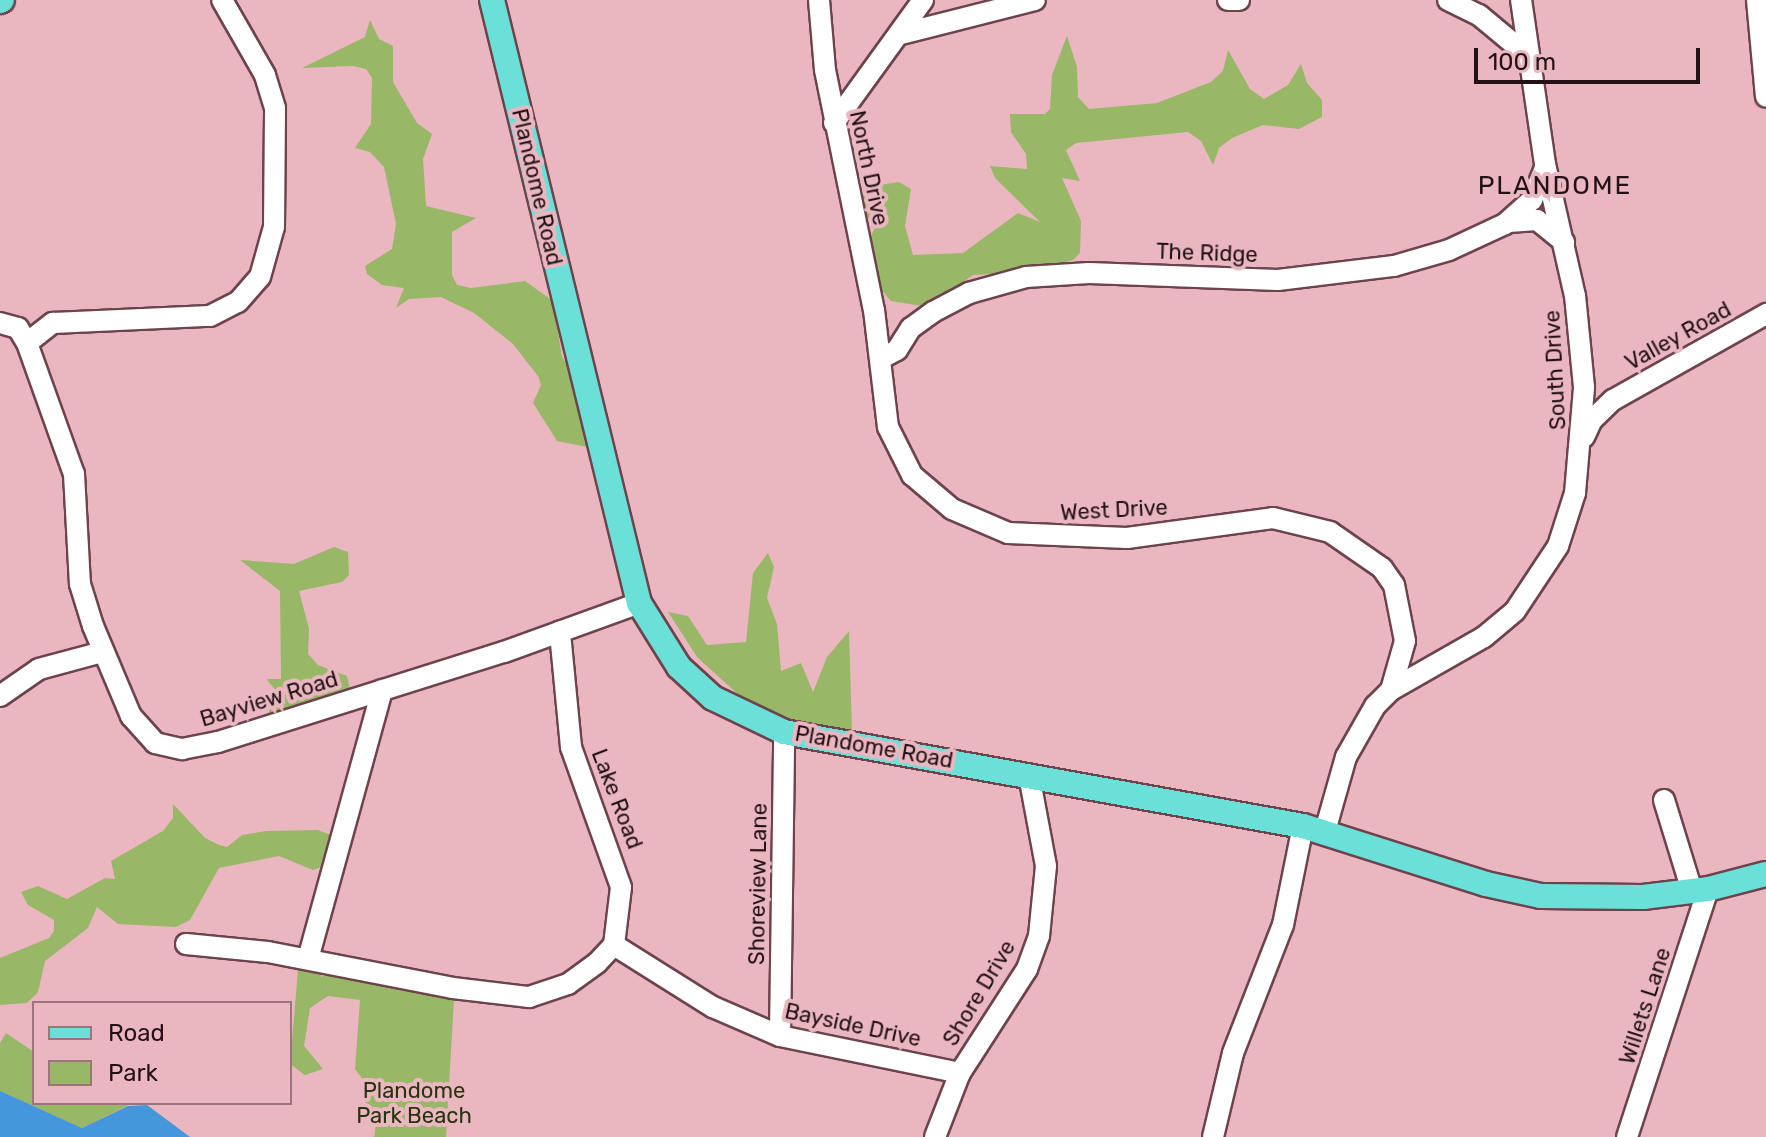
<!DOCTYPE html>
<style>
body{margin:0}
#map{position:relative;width:1766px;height:1137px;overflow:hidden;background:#eab7c0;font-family:Rubik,sans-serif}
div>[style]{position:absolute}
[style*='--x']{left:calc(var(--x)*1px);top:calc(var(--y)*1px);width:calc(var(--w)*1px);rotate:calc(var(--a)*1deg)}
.green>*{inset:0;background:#98b767}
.water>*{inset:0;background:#4597db}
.roads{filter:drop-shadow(2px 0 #6d434c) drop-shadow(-2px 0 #6d434c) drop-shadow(0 2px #6d434c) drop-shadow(0 -2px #6d434c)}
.minor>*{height:20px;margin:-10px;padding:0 10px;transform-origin:10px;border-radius:10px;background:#fff}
.major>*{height:24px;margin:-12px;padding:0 12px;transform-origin:12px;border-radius:12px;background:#6be0d8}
span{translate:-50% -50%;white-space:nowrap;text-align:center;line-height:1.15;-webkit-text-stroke:8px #eab7c0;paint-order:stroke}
.street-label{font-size:22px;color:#231215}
.park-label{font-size:22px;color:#27340d}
.quarter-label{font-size:26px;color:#231215;letter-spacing:2px}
.legend{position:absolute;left:32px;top:1001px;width:260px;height:104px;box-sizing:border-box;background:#eab7c0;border:2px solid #9a757c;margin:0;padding:10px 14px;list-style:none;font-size:24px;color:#231215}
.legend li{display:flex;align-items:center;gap:16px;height:40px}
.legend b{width:40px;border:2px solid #9a757c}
.scale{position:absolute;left:1474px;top:48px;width:226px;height:36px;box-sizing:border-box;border:4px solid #231215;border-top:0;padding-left:10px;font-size:24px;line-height:28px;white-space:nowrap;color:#231215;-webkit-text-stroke:6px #eab7c0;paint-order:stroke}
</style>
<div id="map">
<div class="green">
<div style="clip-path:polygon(370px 20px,379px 39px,393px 46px,393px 82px,417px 123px,432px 134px,423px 159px,426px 206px,476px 218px,452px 232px,452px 275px,457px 285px,471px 288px,525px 281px,553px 301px,562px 357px,574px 374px,587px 447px,557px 441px,533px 403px,541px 385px,538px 376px,513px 344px,474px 313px,441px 297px,409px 299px,396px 308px,404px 288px,382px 285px,367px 274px,365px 266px,392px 249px,396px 224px,384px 167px,370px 152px,355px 148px,371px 124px,372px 78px,366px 69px,353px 66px,302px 68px,365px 37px)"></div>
<div style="clip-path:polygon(1067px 36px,1077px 67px,1078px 97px,1089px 109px,1157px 103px,1211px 82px,1223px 71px,1228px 50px,1250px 89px,1264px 99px,1288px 85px,1301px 64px,1307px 83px,1322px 100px,1322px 117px,1299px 129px,1263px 125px,1232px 138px,1219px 148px,1213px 165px,1201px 141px,1188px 132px,1076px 143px,1066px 150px,1080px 181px,1062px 178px,1081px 221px,1080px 253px,1073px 260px,1026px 272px,973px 275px,928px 307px,891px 301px,877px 285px,868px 244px,877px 222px,864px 216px,857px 195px,872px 186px,899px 182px,911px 189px,905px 226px,913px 255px,963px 253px,1018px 213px,1040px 222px,995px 178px,990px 166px,1027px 169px,1026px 154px,1011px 132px,1010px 114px,1045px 114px,1050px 109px,1052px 75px)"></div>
<div style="clip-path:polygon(334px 547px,348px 552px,349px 575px,342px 582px,299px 591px,309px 629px,308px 654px,318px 665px,347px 676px,350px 689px,266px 716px,278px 697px,267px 679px,281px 679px,280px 591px,240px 560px,294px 564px)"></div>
<div style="clip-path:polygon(768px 553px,774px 567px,767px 598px,777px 624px,781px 671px,801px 663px,813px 692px,827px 657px,849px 631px,852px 731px,786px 722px,742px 698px,697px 657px,668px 612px,688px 616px,707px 645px,746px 642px,753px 573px)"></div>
<div style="clip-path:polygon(173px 804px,205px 838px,219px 845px,227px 847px,242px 835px,266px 831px,318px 830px,331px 835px,332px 842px,324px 866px,313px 870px,279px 856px,219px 868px,190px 920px,176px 927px,118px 924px,97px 907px,88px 928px,45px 961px,38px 992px,27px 1003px,0 1005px,0 958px,49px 938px,54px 931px,54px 920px,28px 905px,21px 892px,38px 886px,67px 899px,105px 878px,115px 879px,111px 861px,163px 831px,173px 818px)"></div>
<div style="clip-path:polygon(293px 965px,323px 970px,321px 977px,329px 974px,454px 999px,446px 1137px,374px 1137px,376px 1124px,367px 1119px,370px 1111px,365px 1103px,373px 1093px,355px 1069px,360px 1000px,328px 996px,310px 1008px,304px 1046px,323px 1069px,305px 1075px,290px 1064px,298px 970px)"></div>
<div style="clip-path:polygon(6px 1033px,34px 1052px,34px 1103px,133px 1103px,82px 1128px,6px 1094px,0 1091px,0 1043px)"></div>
</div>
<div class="water">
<div style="clip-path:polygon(0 1091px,82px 1128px,128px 1106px,147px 1105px,190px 1137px,0 1137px)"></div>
</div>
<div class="roads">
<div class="minor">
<div style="--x:819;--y:0;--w:70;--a:85.1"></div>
<div style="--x:825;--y:70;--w:245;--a:78.5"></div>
<div style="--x:874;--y:310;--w:118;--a:83.2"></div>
<div style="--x:888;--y:427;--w:54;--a:63.4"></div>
<div style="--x:912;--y:475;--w:52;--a:40.4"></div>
<div style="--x:952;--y:509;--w:61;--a:23.2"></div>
<div style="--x:1008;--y:533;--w:119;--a:2.4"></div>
<div style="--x:1127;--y:538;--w:147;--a:-7.8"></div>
<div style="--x:1273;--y:518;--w:59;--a:13.8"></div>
<div style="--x:1330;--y:532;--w:63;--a:34.7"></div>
<div style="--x:1382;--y:568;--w:21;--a:55"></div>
<div style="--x:1394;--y:585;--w:57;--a:78.9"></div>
<div style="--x:1405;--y:641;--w:51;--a:105.9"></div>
<div style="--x:1228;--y:0;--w:11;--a:0"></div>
<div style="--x:1448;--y:0;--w:34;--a:26"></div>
<div style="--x:1479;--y:15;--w:62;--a:39.8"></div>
<div style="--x:1757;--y:0;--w:97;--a:84.7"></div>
<div style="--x:901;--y:34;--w:138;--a:-14.2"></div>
<div style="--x:834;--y:123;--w:152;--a:-54.1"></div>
<div style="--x:1509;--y:222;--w:28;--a:-4"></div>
<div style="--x:1537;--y:220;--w:35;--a:39"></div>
<div style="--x:0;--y:323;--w:19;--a:16"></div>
<div style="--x:18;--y:328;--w:17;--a:59"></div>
<div style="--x:27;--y:343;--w:139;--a:70.3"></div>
<div style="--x:74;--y:474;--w:110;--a:86.9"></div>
<div style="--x:80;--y:584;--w:44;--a:72.8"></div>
<div style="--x:93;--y:626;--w:98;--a:67.1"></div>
<div style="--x:131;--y:716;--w:36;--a:48"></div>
<div style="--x:155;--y:743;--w:28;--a:13"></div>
<div style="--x:182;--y:749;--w:37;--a:-11"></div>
<div style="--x:218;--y:742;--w:300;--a:-17.5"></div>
<div style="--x:504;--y:652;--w:144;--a:-19.9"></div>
<div style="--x:27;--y:343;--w:33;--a:-38"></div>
<div style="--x:53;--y:323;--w:157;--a:-2.6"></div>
<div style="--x:210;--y:316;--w:31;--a:-27"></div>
<div style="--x:238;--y:302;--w:33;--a:-49"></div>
<div style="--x:260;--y:277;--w:52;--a:-74.4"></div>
<div style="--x:274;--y:227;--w:119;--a:-89.5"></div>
<div style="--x:275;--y:108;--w:34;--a:-107"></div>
<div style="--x:265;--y:75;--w:86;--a:-119.8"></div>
<div style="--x:882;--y:358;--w:17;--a:-28"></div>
<div style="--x:897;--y:350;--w:26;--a:-58"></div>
<div style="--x:911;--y:328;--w:27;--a:-36"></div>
<div style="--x:933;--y:312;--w:41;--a:-27.8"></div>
<div style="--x:969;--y:293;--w:59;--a:-15.7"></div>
<div style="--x:1026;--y:277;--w:63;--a:-3.6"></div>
<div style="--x:1089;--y:273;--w:189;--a:2.1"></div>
<div style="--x:1278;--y:280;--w:117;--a:-6.9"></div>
<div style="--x:1394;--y:266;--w:57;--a:-16.2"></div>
<div style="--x:1449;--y:250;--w:62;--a:-24.9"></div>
<div style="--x:1505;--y:224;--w:36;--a:-42"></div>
<div style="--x:1532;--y:200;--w:35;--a:-68"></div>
<div style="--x:1584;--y:437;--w:19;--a:-65"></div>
<div style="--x:1592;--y:420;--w:29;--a:-44"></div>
<div style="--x:1613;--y:400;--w:176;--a:-29.3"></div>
<div style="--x:0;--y:696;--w:47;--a:-34.7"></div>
<div style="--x:39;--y:669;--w:65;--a:-15.1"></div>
<div style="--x:1664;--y:800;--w:95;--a:72.9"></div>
<div style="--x:1325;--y:831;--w:77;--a:-74.2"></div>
<div style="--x:1346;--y:757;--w:59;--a:-60.4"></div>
<div style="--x:1375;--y:706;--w:23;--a:-45"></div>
<div style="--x:1391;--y:690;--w:107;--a:-29.7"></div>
<div style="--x:1484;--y:637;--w:40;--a:-40"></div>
<div style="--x:1515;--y:611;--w:78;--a:-56.5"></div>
<div style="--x:1558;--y:546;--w:56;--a:-72.2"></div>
<div style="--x:1575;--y:493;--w:106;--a:-85.1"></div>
<div style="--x:1584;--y:387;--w:91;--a:-95.6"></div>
<div style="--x:1575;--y:296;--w:135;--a:-102.8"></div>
<div style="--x:1545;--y:164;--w:166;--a:-98.3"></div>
<div style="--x:186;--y:944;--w:82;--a:5.6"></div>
<div style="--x:268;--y:952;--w:188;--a:11"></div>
<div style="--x:453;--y:988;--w:77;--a:6.8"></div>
<div style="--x:529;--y:997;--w:41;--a:-18.4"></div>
<div style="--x:568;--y:984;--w:36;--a:-36"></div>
<div style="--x:597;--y:963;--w:25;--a:-47"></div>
<div style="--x:614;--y:945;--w:58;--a:-83.1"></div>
<div style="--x:621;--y:887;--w:149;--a:-109.7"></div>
<div style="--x:571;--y:747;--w:116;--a:-95.5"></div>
<div style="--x:614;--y:945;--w:117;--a:32.1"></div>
<div style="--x:713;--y:1007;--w:73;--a:23.4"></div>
<div style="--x:780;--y:1036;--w:184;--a:11.6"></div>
<div style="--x:308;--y:959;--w:279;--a:-74.6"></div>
<div style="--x:780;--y:1036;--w:304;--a:-89.2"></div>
<div style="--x:935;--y:1137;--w:69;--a:-68.7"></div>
<div style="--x:960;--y:1073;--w:124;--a:-57.2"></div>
<div style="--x:1027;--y:969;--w:35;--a:-70"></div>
<div style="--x:1039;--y:936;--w:70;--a:-84.3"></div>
<div style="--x:1046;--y:866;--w:93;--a:-100.6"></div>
<div style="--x:1213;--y:1137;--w:86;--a:-76.6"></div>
<div style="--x:1233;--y:1053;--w:137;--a:-68.7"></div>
<div style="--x:1283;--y:925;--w:101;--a:-78.6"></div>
<div style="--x:1627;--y:1137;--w:261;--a:-71.9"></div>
</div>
<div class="major">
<div style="--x:492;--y:0;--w:621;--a:76.3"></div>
<div style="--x:639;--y:603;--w:75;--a:58"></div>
<div style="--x:679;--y:667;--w:46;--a:42.4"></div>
<div style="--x:713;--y:698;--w:79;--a:25.6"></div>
<div style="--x:784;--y:732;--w:527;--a:10.27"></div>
<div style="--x:1303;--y:826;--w:192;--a:17.6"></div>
<div style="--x:1486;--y:884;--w:56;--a:12.3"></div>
<div style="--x:1541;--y:896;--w:102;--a:0.6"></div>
<div style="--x:1643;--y:897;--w:65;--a:-7"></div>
<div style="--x:1708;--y:889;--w:60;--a:-14.5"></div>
<div style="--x:0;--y:1;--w:2;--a:-27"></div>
</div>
</div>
<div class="street-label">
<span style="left:869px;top:168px;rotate:78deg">North Drive</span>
<span style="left:537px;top:187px;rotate:77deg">Plandome Road</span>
<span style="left:1207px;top:253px;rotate:2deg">The Ridge</span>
<span style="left:1678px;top:336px;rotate:-29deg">Valley Road</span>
<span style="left:1555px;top:370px;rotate:-93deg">South Drive</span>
<span style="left:1114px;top:510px;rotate:-3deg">West Drive</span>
<span style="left:269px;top:699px;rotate:-17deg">Bayview Road</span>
<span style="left:874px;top:747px;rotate:10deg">Plandome Road</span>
<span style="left:617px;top:799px;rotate:69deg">Lake Road</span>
<span style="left:758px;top:884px;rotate:-89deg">Shoreview Lane</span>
<span style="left:979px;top:993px;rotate:-59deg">Shore Drive</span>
<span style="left:1645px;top:1006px;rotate:-72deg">Willets Lane</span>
<span style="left:853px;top:1025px;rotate:12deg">Bayside Drive</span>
</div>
<div class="park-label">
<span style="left:414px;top:1103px">Plandome<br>Park Beach</span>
</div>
<div class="quarter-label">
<span style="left:1555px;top:186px">PLANDOME</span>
</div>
<ul class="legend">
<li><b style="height:10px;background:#6be0d8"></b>Road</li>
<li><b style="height:22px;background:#98b767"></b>Park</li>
</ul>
<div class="scale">100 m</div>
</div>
